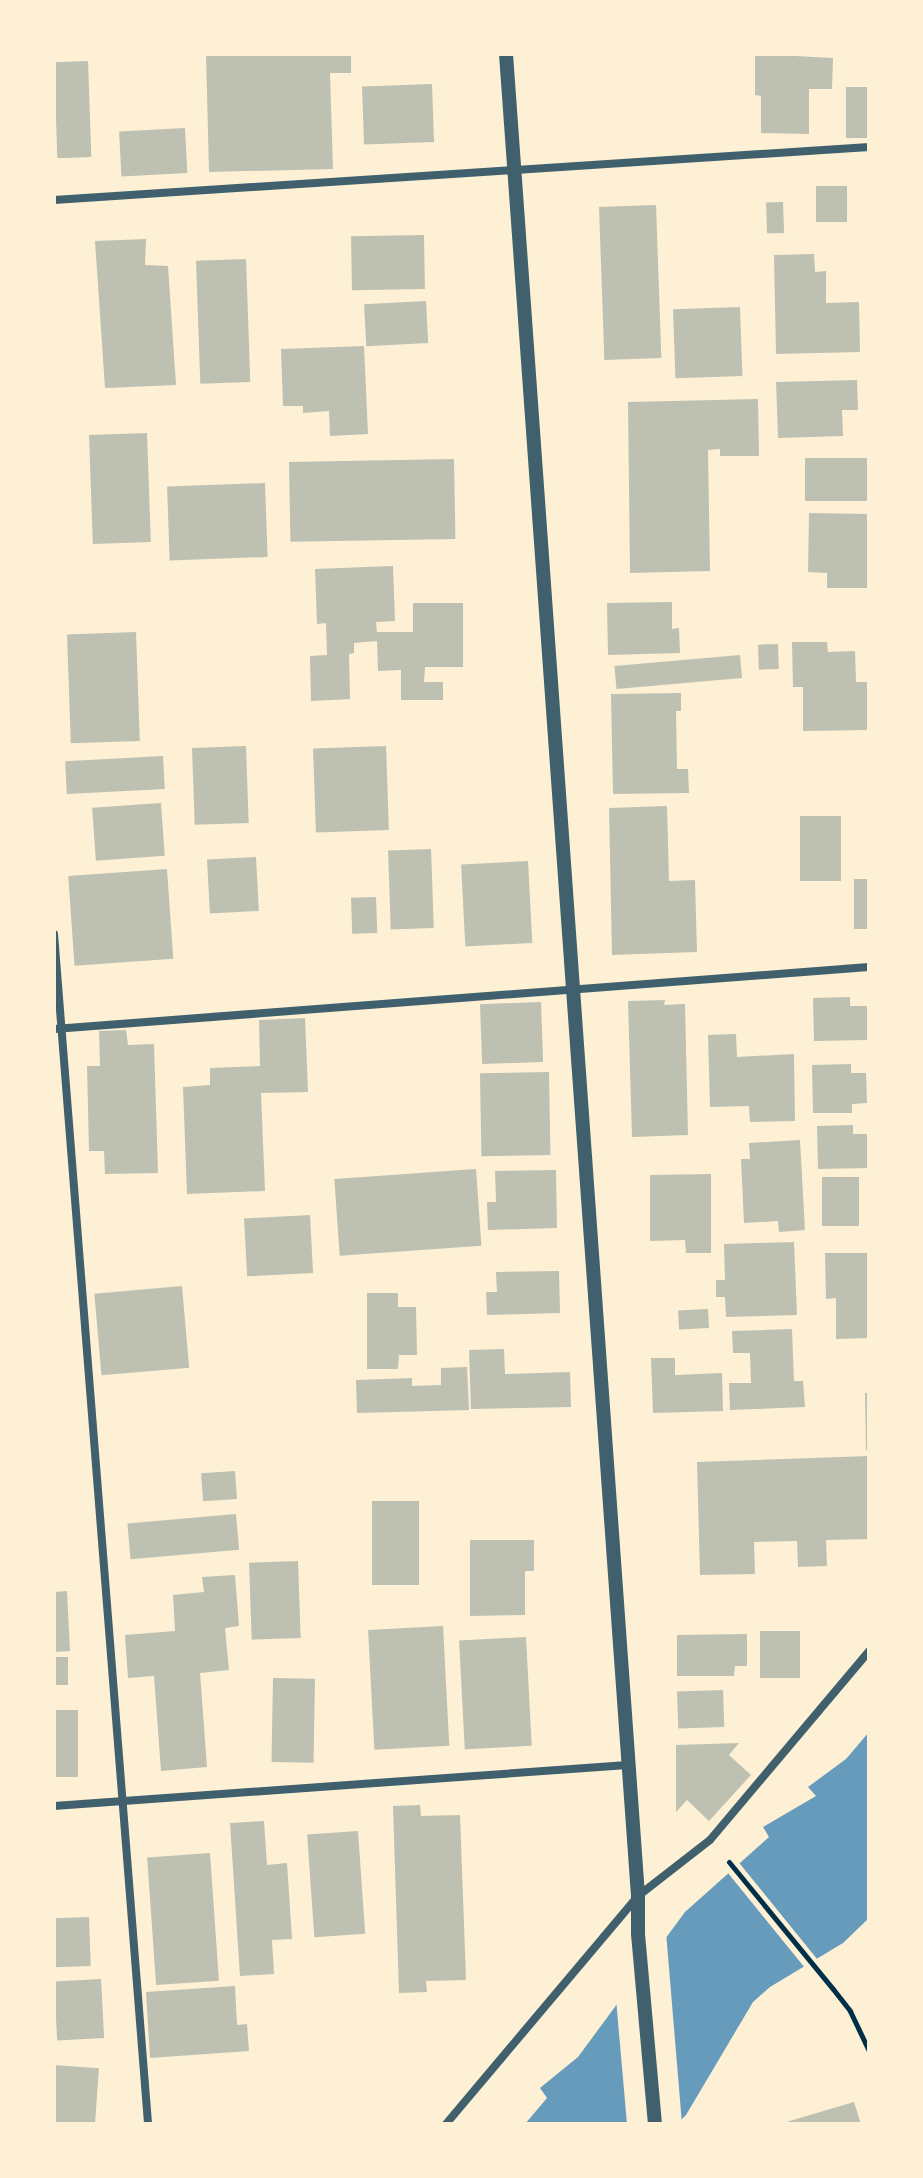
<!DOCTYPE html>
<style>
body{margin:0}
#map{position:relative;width:923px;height:2178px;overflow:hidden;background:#fdf0d5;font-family:"Archivo Narrow",sans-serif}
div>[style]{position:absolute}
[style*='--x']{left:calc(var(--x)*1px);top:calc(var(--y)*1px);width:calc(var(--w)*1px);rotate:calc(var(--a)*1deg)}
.water>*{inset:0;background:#669bbc}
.pier>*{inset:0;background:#fdf0d5;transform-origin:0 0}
.building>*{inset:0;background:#bec0b2;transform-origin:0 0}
.path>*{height:5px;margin:-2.5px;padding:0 2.5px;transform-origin:2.5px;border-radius:2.5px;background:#003049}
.minor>*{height:8px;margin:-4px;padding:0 4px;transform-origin:4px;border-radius:4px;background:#3f606c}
.tertiary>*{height:14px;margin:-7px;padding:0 7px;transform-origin:7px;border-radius:7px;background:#3f606c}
span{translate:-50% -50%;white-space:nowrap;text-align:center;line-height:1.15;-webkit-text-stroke:8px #fdf0d5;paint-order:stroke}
.frame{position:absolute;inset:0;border:56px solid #fdf0d5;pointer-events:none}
</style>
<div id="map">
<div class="water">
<div style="clip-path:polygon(869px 1732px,869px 1918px,843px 1943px,770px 1987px,753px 2002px,686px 2115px,677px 2124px,525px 2124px,547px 2098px,540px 2088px,578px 2057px,685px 1912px,769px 1837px,763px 1827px,816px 1796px,808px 1787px,846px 1759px)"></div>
</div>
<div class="pier">
<div style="left:736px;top:1859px;width:133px;height:15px;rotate:51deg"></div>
<div style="clip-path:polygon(666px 1932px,682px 2124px,627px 2124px,616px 1999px)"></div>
</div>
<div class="building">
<div style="clip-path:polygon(206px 54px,351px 54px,351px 73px,330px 73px,333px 169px,209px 172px)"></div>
<div style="clip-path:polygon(755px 54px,833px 58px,832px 89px,809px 89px,809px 134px,761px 133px,761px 96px,755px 95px)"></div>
<div style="left:88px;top:61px;width:96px;height:34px;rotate:88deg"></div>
<div style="left:432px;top:84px;width:58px;height:70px;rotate:88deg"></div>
<div style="left:846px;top:87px;width:23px;height:51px"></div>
<div style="left:185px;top:128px;width:45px;height:66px;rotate:87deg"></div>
<div style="left:847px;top:186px;width:36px;height:31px;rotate:90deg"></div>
<div style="left:783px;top:202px;width:31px;height:17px;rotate:88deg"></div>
<div style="left:656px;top:205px;width:153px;height:57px;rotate:88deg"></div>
<div style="left:424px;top:235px;width:54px;height:73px;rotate:89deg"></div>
<div style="clip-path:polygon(146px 239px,145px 265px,168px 266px,176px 385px,105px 388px,95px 241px)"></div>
<div style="clip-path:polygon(814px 254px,815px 272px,826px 271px,826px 303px,859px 302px,860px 352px,776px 354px,774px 255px)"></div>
<div style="left:246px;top:259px;width:123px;height:50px;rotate:88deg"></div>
<div style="left:426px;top:301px;width:42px;height:62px;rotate:87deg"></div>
<div style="left:740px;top:307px;width:69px;height:67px;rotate:88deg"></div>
<div style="clip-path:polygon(364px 346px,368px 434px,330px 436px,329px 411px,303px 413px,303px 406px,283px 406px,281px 349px)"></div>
<div style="clip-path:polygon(857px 380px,858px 410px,842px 410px,843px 436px,778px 438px,776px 382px)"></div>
<div style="clip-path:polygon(758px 399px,759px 456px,720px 456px,720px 449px,708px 450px,710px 571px,630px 573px,628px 402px)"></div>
<div style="left:147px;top:433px;width:109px;height:58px;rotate:88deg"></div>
<div style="left:869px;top:458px;width:43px;height:64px;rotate:90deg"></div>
<div style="left:454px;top:459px;width:80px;height:165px;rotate:89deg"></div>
<div style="left:265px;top:483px;width:74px;height:98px;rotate:88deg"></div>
<div style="clip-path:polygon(809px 513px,869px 514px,869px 588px,827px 588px,827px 573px,808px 572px)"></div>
<div style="clip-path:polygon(393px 566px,395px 621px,376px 622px,377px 632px,413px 632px,413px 603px,463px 603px,463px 667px,425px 667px,424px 682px,443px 682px,443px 700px,401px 700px,401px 670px,378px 671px,377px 641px,354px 643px,354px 653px,349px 654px,350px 699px,311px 701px,310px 656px,327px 655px,326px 623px,317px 624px,315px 569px)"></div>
<div style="clip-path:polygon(672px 602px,672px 629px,679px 628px,680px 653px,608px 655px,607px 603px)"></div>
<div style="left:136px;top:632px;width:109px;height:69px;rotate:88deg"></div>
<div style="clip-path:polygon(792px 642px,827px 642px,828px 652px,855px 651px,856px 682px,869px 682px,869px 730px,803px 731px,803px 687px,793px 687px)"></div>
<div style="left:778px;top:644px;width:25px;height:20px;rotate:88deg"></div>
<div style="left:740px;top:655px;width:23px;height:126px;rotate:85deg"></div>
<div style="clip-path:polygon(681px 693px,681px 711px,676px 711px,677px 769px,688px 769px,689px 793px,613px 794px,611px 694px)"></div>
<div style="left:246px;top:746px;width:77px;height:54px;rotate:88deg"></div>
<div style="left:386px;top:746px;width:84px;height:73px;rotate:88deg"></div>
<div style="left:163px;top:756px;width:33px;height:98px;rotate:87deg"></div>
<div style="left:161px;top:803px;width:53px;height:69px;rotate:86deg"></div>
<div style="clip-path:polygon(667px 806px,669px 881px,695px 880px,697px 952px,612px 955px,609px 808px)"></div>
<div style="left:800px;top:816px;width:41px;height:65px"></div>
<div style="left:431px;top:849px;width:79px;height:43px;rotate:88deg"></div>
<div style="left:256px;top:857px;width:54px;height:49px;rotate:87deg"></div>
<div style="left:528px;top:861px;width:82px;height:67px;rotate:87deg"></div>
<div style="left:167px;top:869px;width:90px;height:99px;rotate:86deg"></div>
<div style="left:869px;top:879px;width:50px;height:15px;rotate:90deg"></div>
<div style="left:376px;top:897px;width:36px;height:25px;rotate:88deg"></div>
<div style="clip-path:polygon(850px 997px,850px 1006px,867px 1006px,867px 1040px,814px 1041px,813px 998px)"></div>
<div style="clip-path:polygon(665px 1000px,664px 1005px,685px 1004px,688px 1135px,632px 1137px,628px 1001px)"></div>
<div style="left:541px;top:1002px;width:60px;height:61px;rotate:88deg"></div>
<div style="clip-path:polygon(305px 1018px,308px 1092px,261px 1093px,265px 1191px,187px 1194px,183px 1087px,210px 1085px,210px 1068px,260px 1066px,259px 1020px)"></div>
<div style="clip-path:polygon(126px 1030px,128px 1045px,154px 1044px,158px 1173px,105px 1174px,104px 1151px,89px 1151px,87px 1066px,100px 1066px,99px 1031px)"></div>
<div style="clip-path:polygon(736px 1034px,737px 1057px,794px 1054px,795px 1121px,750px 1122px,749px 1106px,710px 1107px,708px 1035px)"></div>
<div style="clip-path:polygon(851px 1064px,851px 1073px,866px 1073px,867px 1103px,852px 1104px,852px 1113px,813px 1113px,812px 1065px)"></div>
<div style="left:549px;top:1072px;width:83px;height:69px;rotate:89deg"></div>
<div style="clip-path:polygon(853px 1125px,853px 1134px,869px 1134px,869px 1168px,818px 1169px,817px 1126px)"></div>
<div style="clip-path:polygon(800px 1140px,805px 1230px,779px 1232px,778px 1221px,744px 1223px,741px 1159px,750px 1159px,749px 1143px)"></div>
<div style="left:476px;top:1169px;width:77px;height:142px;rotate:86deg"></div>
<div style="clip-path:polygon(556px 1170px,557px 1228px,488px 1230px,487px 1202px,496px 1202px,495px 1171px)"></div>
<div style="clip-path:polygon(711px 1174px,711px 1253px,686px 1253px,685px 1240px,650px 1241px,650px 1175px)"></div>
<div style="left:822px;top:1177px;width:37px;height:49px"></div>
<div style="left:310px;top:1215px;width:58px;height:66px;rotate:87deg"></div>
<div style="clip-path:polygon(794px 1242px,797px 1315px,726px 1317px,725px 1297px,716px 1297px,716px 1280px,725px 1280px,724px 1244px)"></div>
<div style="clip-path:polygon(825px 1253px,869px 1253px,869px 1338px,836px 1339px,836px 1298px,826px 1299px)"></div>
<div style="clip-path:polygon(559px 1271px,560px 1313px,487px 1315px,486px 1292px,497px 1292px,496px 1272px)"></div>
<div style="left:182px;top:1286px;width:82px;height:88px;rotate:85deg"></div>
<div style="clip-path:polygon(367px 1293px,398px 1293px,398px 1307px,416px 1307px,417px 1355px,399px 1355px,398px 1369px,367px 1369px)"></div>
<div style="left:708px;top:1309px;width:19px;height:30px;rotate:87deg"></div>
<div style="clip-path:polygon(792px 1329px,794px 1381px,803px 1381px,805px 1407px,730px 1410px,729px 1383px,751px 1383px,750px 1353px,733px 1353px,732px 1331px)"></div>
<div style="clip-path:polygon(504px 1349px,505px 1374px,570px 1372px,571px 1407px,471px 1409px,469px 1350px)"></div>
<div style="clip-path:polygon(651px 1358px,675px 1358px,675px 1375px,722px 1373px,723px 1411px,653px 1413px)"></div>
<div style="clip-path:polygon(467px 1367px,469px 1410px,357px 1413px,356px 1380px,412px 1378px,412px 1386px,441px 1385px,441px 1368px)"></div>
<div style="clip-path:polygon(865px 1393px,869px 1393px,869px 1450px,866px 1450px)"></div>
<div style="clip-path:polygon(869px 1456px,869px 1539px,826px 1540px,827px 1566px,798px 1567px,797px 1541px,754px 1542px,755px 1574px,700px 1575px,697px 1462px)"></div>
<div style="left:235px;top:1471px;width:28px;height:34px;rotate:86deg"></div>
<div style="left:419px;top:1501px;width:84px;height:47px;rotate:90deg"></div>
<div style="left:236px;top:1514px;width:36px;height:109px;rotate:85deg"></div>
<div style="clip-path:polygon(470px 1540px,534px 1540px,534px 1571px,525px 1571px,525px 1615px,470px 1616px)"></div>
<div style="left:298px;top:1561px;width:77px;height:49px;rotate:88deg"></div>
<div style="clip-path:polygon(235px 1575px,239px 1626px,225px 1628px,229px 1670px,200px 1673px,207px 1767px,161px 1771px,154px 1676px,128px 1678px,125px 1635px,175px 1631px,173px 1595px,204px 1592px,202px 1577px)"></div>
<div style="clip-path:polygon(67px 1591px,70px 1651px,54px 1652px,54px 1592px)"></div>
<div style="left:443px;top:1626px;width:120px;height:75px;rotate:87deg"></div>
<div style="left:760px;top:1631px;width:40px;height:47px"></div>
<div style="clip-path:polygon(747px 1634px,747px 1666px,735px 1666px,734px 1676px,677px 1676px,677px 1635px)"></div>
<div style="left:526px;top:1637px;width:109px;height:67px;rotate:87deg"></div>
<div style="left:68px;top:1657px;width:28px;height:14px;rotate:90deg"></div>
<div style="left:273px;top:1678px;width:42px;height:84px;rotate:1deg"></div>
<div style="left:723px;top:1690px;width:37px;height:46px;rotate:88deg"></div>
<div style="left:54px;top:1710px;width:24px;height:67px"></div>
<div style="clip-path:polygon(739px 1743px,729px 1755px,751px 1775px,709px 1821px,687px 1800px,676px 1812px,676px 1745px)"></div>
<div style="clip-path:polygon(420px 1805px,421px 1816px,460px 1815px,466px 1980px,426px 1981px,427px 1992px,399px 1993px,393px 1806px)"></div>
<div style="clip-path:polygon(264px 1821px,267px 1865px,287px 1863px,292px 1939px,272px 1940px,274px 1974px,240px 1976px,230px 1823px)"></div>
<div style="left:358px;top:1831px;width:103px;height:51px;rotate:86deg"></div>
<div style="left:210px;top:1853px;width:128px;height:63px;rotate:86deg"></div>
<div style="left:89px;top:1917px;width:49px;height:35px;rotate:88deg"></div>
<div style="left:101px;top:1979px;width:59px;height:47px;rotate:87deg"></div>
<div style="clip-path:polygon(235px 1986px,237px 2025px,247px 2024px,249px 2051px,150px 2058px,146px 1992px)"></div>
<div style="left:54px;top:2065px;width:45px;height:59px;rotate:4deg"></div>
<div style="clip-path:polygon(854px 2102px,861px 2124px,783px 2124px,783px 2123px)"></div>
</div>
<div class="path">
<div style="--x:729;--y:1862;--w:164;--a:50.7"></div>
<div style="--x:833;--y:1989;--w:28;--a:52"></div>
<div style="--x:850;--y:2011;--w:44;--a:64.6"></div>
</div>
<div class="minor">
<div style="--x:54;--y:200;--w:817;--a:-3.72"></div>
<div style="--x:54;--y:934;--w:1194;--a:85.48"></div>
<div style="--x:54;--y:1029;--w:817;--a:-4.35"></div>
<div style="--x:54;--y:1806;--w:575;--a:-4.09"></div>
<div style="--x:446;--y:2124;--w:298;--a:-49.9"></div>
<div style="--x:638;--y:1896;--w:91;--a:-37.9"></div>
<div style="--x:710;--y:1840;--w:247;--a:-49.9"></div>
</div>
<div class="tertiary">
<div style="--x:506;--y:54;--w:1847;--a:85.9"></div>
<div style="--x:638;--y:1896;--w:38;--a:90"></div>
<div style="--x:638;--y:1934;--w:191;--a:84.9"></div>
</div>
<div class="frame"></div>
</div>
